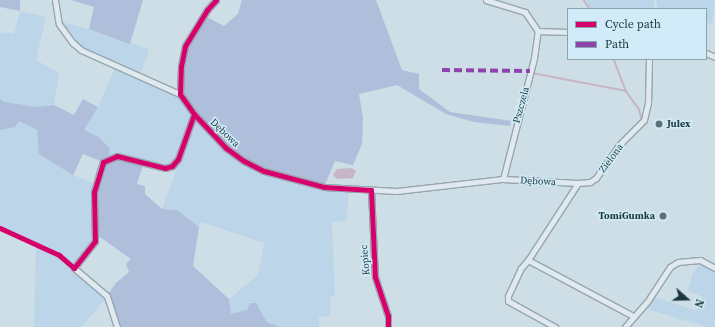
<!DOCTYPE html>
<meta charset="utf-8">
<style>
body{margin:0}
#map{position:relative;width:715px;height:327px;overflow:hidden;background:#cddee7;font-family:"Source Serif 4",serif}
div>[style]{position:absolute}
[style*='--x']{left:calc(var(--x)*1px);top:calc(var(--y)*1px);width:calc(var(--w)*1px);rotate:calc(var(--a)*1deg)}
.farmland>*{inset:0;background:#bcd5e8;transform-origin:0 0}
.green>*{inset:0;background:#aebedb}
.water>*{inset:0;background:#c7b5c7}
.stream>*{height:1.5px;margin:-0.75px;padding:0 0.75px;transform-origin:0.75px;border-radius:0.75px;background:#c7b5c7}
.roads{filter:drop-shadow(1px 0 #96a6ac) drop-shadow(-1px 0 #96a6ac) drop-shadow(0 1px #96a6ac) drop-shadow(0 -1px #96a6ac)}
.minor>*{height:5px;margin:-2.5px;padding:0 2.5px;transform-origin:2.5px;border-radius:2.5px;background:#dfe9ef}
.quiet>*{height:4px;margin-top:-2px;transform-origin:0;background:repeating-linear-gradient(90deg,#8e44ad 0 8px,transparent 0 12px)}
.cycleway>*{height:5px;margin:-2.5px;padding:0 2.5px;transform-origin:2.5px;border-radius:2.5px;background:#d6006c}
.dots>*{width:11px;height:11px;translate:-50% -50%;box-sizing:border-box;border:2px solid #d2ebf8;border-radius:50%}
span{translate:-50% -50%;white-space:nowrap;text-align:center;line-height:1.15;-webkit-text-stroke:3px #d2ebf8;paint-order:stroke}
.street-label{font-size:10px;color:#1d383c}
.poi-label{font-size:10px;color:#1d383c;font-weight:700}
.left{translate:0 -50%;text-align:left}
.right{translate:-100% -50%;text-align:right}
.legend{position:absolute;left:567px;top:8px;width:140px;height:52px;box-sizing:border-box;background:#d2ebf8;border:1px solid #8aa3ad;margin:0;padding:5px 7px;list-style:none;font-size:12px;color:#1d383c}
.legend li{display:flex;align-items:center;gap:8px;height:20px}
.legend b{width:20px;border:1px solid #8aa3ad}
.north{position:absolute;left:667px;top:279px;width:40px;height:40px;-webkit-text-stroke:3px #d2ebf8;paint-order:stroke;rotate:110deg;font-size:11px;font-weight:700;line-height:16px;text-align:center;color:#1d383c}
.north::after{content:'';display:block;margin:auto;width:14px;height:18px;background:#1d383c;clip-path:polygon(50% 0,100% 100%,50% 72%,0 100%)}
</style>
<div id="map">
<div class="farmland">
<div style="left:587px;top:0;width:67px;height:11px"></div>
<div style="clip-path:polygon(656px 0,715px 0,712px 24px,706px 22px,706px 9px,658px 9px)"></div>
<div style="clip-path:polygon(20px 11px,46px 17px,36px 60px,59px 73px,54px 105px,38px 107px,4px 102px,0 99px,0 32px,14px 34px)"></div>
<div style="clip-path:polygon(61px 22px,89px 29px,149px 49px,140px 76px,175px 92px,324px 187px,349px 189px,346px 222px,332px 221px,335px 296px,331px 296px,330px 316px,319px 317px,319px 327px,280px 327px,267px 322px,261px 310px,248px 310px,231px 315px,229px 299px,258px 275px,264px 243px,201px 222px,199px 227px,177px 210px,162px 209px,177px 168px,109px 158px,110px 149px,99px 137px,83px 130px,98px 107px,117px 64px,92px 53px,73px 41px)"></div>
<div style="clip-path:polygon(19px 121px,37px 130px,39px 154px,73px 175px,96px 184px,95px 241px,74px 267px,107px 296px,82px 327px,34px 327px,36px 244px,0 228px,0 130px,15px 127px)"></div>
<div style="clip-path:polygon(701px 263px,715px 272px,715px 327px,707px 327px,644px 308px,654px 297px,697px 311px,703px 297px,688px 291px,693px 273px)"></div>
</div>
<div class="green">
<div style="clip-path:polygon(0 0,20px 0,20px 11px,0 7px)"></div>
<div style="clip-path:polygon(71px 0,143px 0,130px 44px,89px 29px,94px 7px)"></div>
<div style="clip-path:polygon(242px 0,376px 0,402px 70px,419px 74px,419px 89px,450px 112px,511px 121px,510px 126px,474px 122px,446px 114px,397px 85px,359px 94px,363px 118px,362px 144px,353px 165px,335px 161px,324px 187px,264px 171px,226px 148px,180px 94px,187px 47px,205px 16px,224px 26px,238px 14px)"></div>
<div style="clip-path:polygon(0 86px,0 99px,4px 102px,38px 107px,54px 105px,74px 115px,83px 99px,98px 107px,84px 130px,99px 137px,110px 149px,109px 158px,117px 156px,144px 162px,137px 184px,145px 186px,145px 194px,162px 209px,177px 210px,199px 227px,193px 266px,229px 299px,231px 314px,247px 310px,250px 303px,256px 303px,267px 322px,280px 327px,117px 327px,107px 296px,116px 283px,129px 272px,126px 264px,131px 259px,100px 237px,95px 241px,93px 208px,103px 162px,83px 154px,73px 175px,39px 154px,37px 130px,19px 121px,15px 127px,0 130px)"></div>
</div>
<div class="water">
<div style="clip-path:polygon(352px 168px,356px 171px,353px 178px,337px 179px,333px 175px,337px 169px)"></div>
</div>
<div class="stream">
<div style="--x:584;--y:0;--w:11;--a:56"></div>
<div style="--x:614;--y:59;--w:34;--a:69"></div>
<div style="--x:626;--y:91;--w:22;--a:54"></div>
<div style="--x:639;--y:109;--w:10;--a:73"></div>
<div style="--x:532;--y:73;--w:96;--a:10.8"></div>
</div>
<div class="roads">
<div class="minor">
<div style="--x:55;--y:0;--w:24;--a:81"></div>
<div style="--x:59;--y:24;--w:24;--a:54"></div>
<div style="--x:73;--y:43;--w:11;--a:41"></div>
<div style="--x:81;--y:50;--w:108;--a:24"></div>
<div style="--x:216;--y:0;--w:13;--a:132"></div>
<div style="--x:207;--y:10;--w:42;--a:121.4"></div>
<div style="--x:185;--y:46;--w:20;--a:101"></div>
<div style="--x:181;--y:66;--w:28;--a:92"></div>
<div style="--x:180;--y:94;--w:24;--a:55"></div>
<div style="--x:194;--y:114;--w:47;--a:46.7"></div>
<div style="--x:226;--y:148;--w:22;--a:36"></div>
<div style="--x:244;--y:161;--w:22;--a:27"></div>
<div style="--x:264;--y:171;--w:62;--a:14.9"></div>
<div style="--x:324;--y:187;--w:73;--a:3.1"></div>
<div style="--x:397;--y:191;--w:107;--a:-6.5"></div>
<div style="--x:503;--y:179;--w:75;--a:3.1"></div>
<div style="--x:486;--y:0;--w:41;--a:17.1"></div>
<div style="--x:525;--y:12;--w:23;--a:56"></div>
<div style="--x:538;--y:31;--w:30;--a:2"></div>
<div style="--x:706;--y:53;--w:10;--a:24"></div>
<div style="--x:503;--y:179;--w:125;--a:-75.6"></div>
<div style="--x:534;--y:58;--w:27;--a:-82"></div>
<div style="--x:371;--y:190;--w:87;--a:87.4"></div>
<div style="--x:375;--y:277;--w:41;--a:71.6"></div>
<div style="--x:388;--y:316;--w:11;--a:90"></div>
<div style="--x:528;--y:260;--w:11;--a:131"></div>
<div style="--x:521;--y:268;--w:31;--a:115"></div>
<div style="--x:508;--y:296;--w:5;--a:90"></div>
<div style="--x:508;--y:301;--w:54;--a:29"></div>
<div style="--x:633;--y:316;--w:119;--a:-151.9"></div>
<div style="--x:528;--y:260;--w:92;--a:-57"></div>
<div style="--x:578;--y:183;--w:12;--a:-5"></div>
<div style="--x:590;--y:182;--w:7;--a:-34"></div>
<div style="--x:596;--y:178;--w:40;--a:-55.1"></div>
<div style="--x:619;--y:145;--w:35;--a:-45"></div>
<div style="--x:644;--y:120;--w:17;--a:-77"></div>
<div style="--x:648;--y:103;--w:44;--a:-88.7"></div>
<div style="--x:117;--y:327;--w:33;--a:-108"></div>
<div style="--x:107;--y:296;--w:43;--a:-139.7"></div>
<div style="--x:74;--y:268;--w:34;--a:-52"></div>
<div style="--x:95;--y:241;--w:49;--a:-91.2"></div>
<div style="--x:94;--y:192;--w:22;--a:-74"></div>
<div style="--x:100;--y:171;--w:9;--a:-72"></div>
<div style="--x:103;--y:162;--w:15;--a:-23"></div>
<div style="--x:117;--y:156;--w:49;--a:14"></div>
<div style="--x:165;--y:168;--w:7;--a:-16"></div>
<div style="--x:172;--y:166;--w:9;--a:-49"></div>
<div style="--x:178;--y:159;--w:48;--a:-70.4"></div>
<div style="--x:625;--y:327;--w:33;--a:-49"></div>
<div style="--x:647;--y:302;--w:42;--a:-56.7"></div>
<div style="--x:670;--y:267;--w:9;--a:-32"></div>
<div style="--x:678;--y:262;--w:22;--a:-5"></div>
<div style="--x:700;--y:260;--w:17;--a:28"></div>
</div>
</div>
<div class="quiet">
<div style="--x:442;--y:70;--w:88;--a:0.7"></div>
</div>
<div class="cycleway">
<div style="--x:216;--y:0;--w:13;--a:132"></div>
<div style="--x:207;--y:10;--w:42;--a:121.4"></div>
<div style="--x:185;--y:46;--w:20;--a:101"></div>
<div style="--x:181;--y:66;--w:28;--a:92"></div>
<div style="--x:180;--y:94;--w:24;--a:55"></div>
<div style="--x:194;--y:114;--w:47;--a:46.7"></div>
<div style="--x:226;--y:148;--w:22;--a:36"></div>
<div style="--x:244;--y:161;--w:22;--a:27"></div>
<div style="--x:264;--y:171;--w:62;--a:14.9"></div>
<div style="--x:324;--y:187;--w:47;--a:3.7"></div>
<div style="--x:371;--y:190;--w:87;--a:87.4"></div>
<div style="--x:375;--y:277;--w:41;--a:71.6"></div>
<div style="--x:388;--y:316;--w:11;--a:90"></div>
<div style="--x:0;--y:228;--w:65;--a:24.6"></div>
<div style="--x:59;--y:255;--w:20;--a:41"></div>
<div style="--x:74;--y:268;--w:34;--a:-52"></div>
<div style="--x:95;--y:241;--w:49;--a:-91.2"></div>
<div style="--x:94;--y:192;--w:31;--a:-73"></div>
<div style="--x:103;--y:162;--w:15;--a:-23"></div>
<div style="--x:117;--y:156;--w:49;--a:14"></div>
<div style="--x:165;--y:168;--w:7;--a:-16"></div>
<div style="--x:172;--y:166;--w:9;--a:-49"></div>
<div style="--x:178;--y:159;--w:48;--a:-70.4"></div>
</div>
<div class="dots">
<div style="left:659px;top:124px;background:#5b7278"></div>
<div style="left:663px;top:216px;background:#5b7278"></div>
</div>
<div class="street-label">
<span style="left:521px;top:105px;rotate:-75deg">Pszczela</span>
<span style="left:225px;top:133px;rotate:44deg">Dębowa</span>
<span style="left:611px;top:158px;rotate:-53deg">Zielona</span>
<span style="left:538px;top:181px;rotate:3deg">Dębowa</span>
<span style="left:365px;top:260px;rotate:-95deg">Kopiec</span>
</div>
<div class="poi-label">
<span class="left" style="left:667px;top:124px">Julex</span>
<span class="right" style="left:655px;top:216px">TomiGumka</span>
</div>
<ul class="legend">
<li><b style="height:5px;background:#d6006c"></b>Cycle path</li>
<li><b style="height:5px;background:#8e44ad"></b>Path</li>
</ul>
<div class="north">N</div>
</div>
